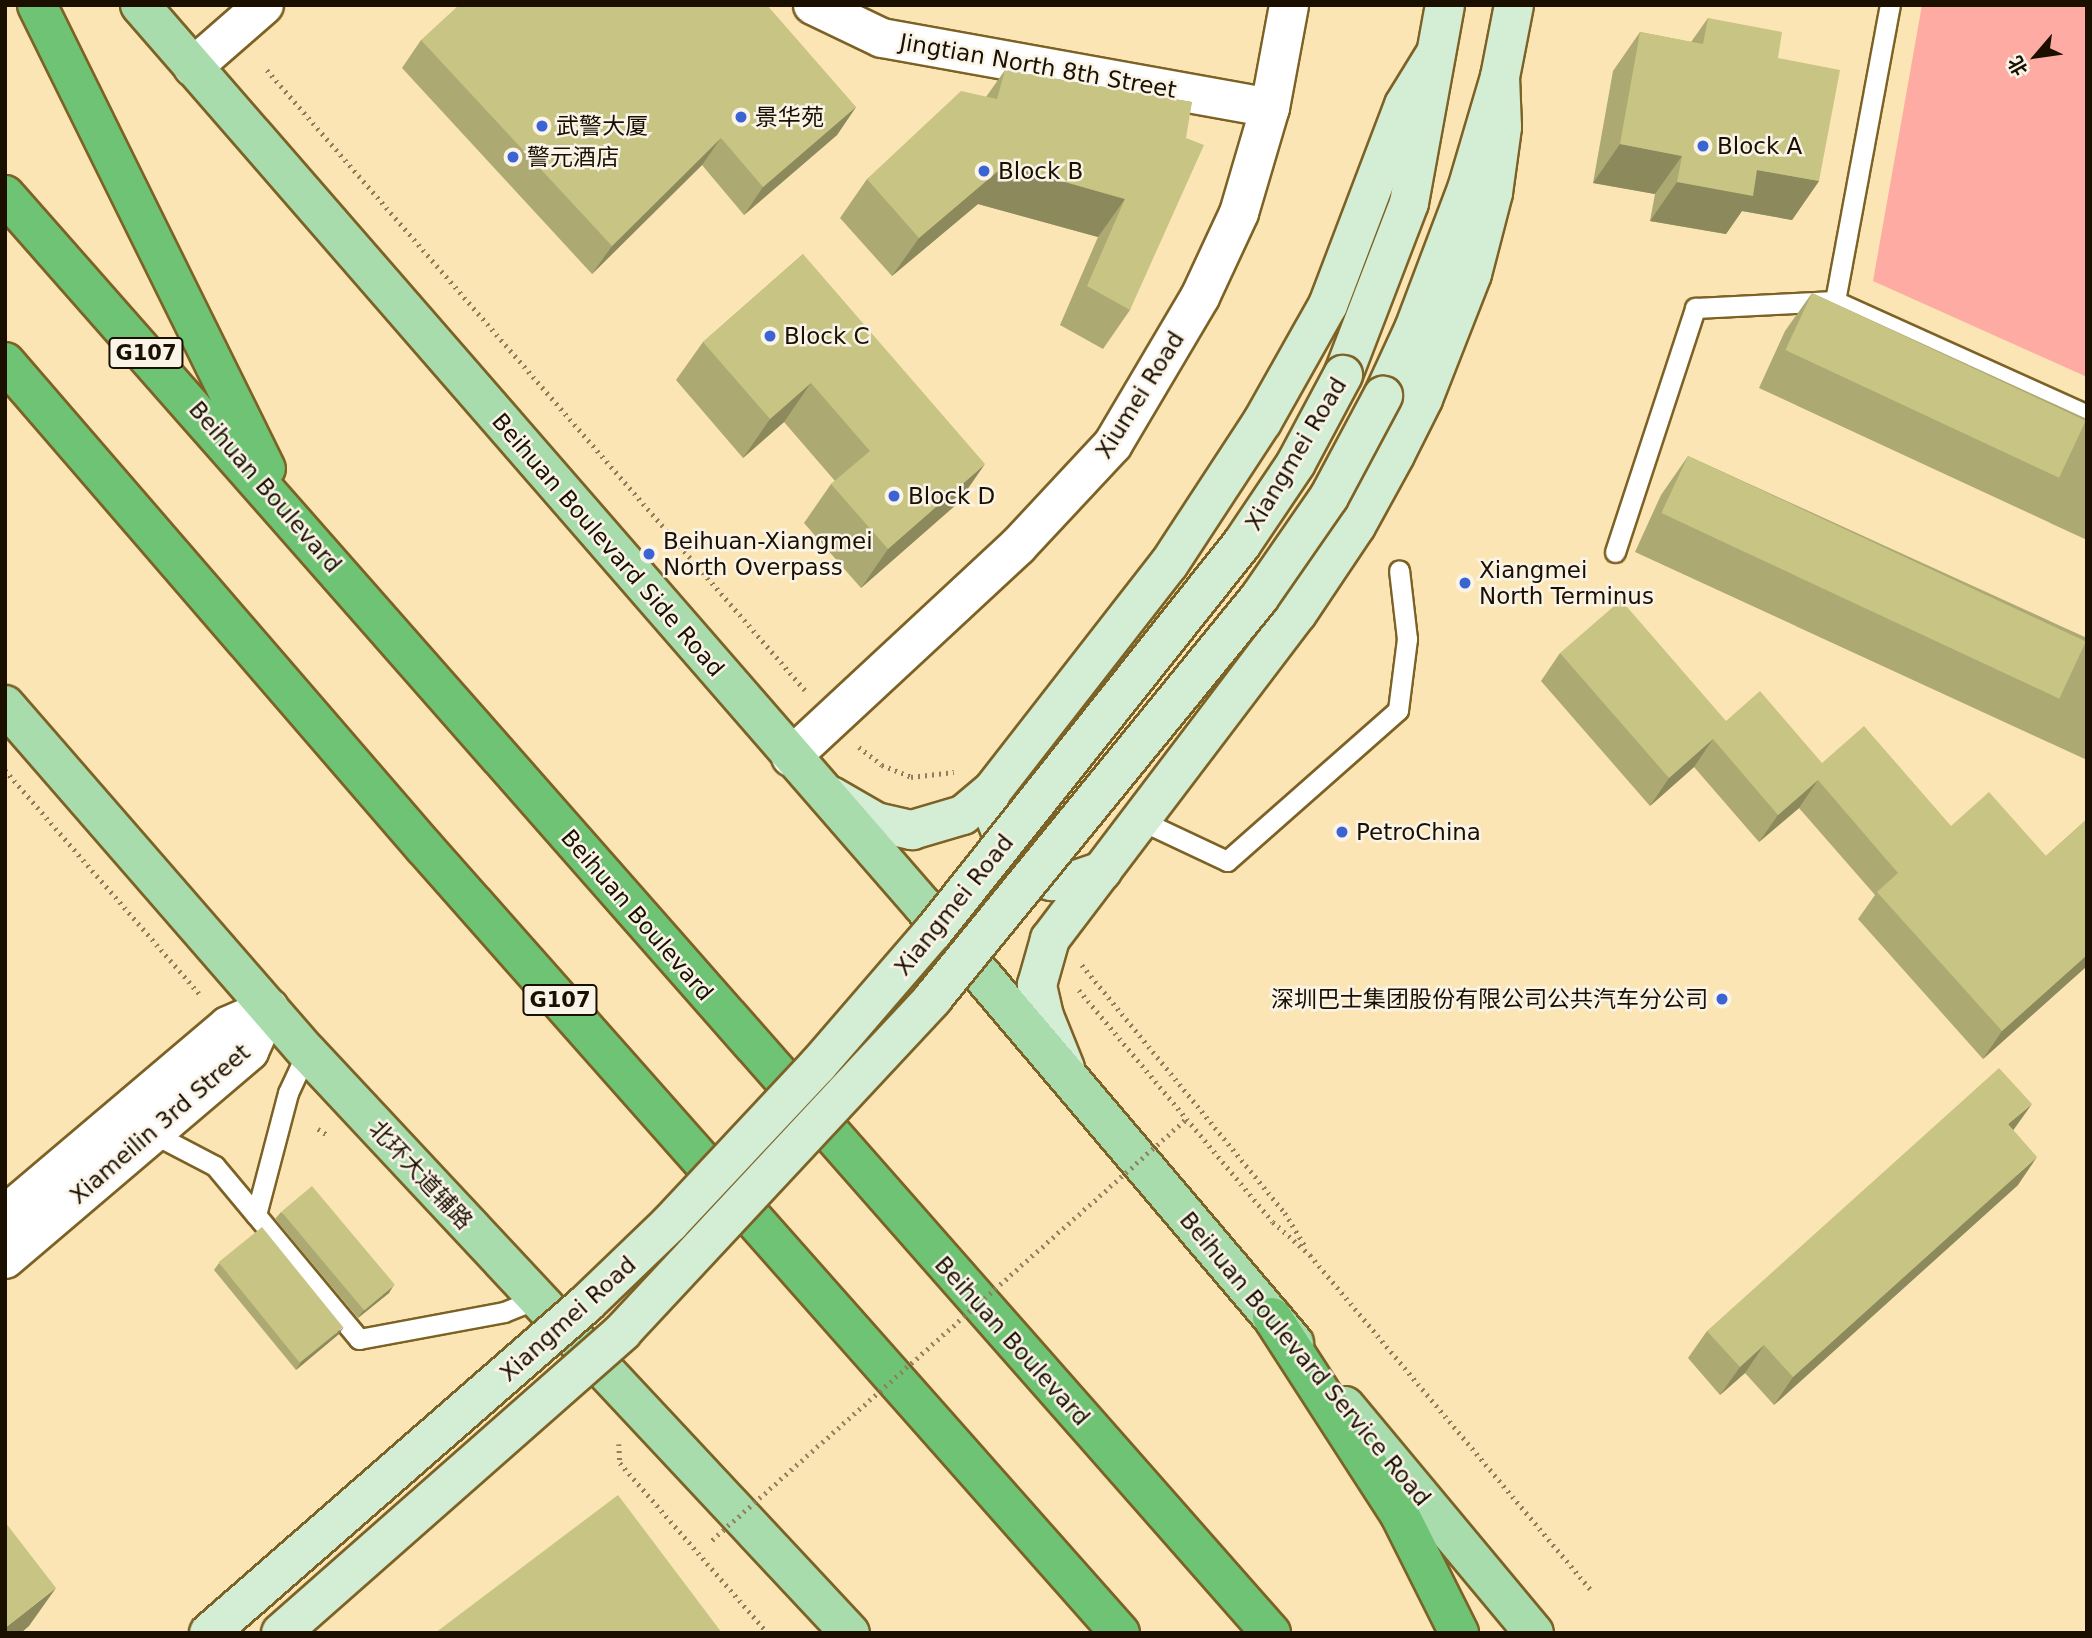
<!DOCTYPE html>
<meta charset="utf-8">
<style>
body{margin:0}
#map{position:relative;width:2092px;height:1638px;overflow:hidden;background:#fce5b4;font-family:"DejaVu Sans","Noto Sans SC",sans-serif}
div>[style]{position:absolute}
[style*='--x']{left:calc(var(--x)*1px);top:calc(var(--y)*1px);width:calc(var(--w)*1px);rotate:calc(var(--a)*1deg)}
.green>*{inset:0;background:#fdaba3}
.path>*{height:4.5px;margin-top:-2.25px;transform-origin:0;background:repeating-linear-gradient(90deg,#8f7e5d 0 2px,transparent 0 7px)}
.roads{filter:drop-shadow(2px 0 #7c6225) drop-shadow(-2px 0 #7c6225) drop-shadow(0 2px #7c6225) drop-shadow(0 -2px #7c6225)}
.lane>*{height:19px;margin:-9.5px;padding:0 9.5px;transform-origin:9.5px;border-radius:9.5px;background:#fff}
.street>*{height:38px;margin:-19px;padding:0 19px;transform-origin:19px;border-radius:19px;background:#fff}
.secondary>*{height:38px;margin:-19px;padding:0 19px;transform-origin:19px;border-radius:19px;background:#d4edd5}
.primary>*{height:38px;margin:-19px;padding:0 19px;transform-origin:19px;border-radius:19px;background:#a8dcac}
.highway>*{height:38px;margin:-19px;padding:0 19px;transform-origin:19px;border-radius:19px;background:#6ec474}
.path-bridge>*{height:4.5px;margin-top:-2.25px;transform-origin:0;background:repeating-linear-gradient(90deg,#8f7e5d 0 2px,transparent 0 7px)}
.bridges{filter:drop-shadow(2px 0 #7c6225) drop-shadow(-2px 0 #7c6225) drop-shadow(0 2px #7c6225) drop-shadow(0 -2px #7c6225)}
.secondary-bridge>*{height:38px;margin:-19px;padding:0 19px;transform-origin:19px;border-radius:19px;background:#d4edd5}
.wall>*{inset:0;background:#aca972}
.shaded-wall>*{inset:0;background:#8c8a5c}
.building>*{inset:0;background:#c8c584;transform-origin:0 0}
.dots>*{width:19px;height:19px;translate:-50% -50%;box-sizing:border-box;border:4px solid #faf4e8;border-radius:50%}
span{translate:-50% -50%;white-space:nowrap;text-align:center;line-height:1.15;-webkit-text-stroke:5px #faf4e8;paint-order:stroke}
.shield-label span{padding:2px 5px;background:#faf4e8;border:2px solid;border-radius:5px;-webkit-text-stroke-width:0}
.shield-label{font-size:21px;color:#1b1000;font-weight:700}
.street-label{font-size:23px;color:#1b1000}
.poi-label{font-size:23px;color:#1b1000}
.left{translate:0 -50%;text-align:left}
.right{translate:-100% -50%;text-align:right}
.frame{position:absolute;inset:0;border:7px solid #1b1000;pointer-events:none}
.north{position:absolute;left:2001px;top:21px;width:70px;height:70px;-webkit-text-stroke:5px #faf4e8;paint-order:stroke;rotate:241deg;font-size:19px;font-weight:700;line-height:28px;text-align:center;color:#1b1000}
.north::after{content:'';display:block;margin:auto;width:24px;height:32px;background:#1b1000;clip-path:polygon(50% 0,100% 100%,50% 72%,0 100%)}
</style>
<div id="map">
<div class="green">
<div style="clip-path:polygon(1922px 5px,2087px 5px,2087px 377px,1873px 281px)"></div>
</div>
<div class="path">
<div style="--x:267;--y:70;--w:821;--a:49.05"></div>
<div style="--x:859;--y:747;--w:29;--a:38"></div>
<div style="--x:882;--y:765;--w:31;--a:22"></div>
<div style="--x:911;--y:777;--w:43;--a:-6.6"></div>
<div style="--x:5;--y:770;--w:296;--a:49"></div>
<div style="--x:1082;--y:965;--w:320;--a:50.7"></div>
<div style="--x:1285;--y:1213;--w:42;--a:58.6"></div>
<div style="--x:1079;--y:990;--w:302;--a:50.1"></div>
<div style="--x:1273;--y:1222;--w:50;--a:41.7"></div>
<div style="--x:1310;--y:1255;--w:436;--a:50"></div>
<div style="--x:318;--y:1129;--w:13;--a:32"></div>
<div style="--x:619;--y:1444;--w:19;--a:87"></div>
<div style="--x:620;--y:1463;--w:225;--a:49"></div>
</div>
<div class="roads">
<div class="lane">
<div style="--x:1835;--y:301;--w:277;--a:24.3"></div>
<div style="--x:1615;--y:552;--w:257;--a:-71.8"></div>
<div style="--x:1695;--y:308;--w:140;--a:-2.9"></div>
<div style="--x:1835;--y:301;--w:301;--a:-79.5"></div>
<div style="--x:1142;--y:821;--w:94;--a:25.2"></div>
<div style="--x:1227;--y:861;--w:228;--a:-41.4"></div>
<div style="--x:1398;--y:710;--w:72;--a:-82.8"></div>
<div style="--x:1407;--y:639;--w:69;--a:-96.6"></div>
<div style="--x:307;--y:1052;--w:45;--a:114.9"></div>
<div style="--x:288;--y:1093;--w:126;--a:104.7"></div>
<div style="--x:256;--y:1215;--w:161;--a:50.3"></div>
<div style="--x:359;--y:1339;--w:147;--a:-10.5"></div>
<div style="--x:504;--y:1312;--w:35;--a:-22"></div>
<div style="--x:152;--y:1133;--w:71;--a:27.6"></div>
<div style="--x:215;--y:1166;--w:64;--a:50.1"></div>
</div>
<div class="street">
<div style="--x:813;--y:5;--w:76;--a:25.6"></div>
<div style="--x:882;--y:38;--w:394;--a:10.2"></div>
<div style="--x:193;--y:67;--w:94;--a:-41.1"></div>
<div style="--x:791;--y:757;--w:310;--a:-42.9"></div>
<div style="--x:1018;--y:546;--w:139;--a:-47"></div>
<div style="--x:1113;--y:444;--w:171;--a:-59.4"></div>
<div style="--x:1200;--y:297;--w:93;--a:-65.1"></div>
<div style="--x:1239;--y:213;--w:109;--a:-73.6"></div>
<div style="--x:1270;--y:108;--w:105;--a:-79.5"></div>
<div style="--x:5;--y:1215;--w:292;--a:-40.3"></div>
<div style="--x:228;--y:1026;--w:45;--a:-23.7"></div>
<div style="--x:5;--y:1259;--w:321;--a:-40.4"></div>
<div style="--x:249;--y:1051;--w:47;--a:-65.1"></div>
</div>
<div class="secondary">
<div style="--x:1343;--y:375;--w:184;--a:-69"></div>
<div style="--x:1409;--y:203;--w:201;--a:-79.7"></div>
<div style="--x:1383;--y:396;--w:74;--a:-65.2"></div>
<div style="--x:1414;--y:329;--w:150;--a:-69.3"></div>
<div style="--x:1467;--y:189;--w:117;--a:-73.6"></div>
<div style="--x:1500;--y:77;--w:73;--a:-79"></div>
<div style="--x:831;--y:796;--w:52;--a:30"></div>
<div style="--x:876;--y:822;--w:37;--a:13"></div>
<div style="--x:912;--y:830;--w:53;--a:-16.4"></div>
<div style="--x:963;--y:815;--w:38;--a:-40"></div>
<div style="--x:992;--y:791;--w:288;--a:-52.1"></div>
<div style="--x:1169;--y:564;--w:170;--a:-56.8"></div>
<div style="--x:1262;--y:422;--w:134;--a:-60.6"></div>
<div style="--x:1328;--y:305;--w:214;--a:-69.2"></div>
<div style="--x:1404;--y:105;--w:61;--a:-58.4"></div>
<div style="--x:994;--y:814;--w:44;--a:68.7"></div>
<div style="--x:1010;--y:855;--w:23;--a:47"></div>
<div style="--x:1026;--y:872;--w:27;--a:20"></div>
<div style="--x:1051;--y:881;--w:22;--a:0"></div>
<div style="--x:1073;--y:881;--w:31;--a:-19"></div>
<div style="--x:1065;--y:1068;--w:56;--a:-112"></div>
<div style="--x:1044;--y:1016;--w:32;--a:-103"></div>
<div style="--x:1037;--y:985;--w:48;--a:-74.2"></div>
<div style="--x:1050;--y:939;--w:408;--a:-52.8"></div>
<div style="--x:1297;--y:614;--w:106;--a:-56.2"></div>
<div style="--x:1356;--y:526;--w:81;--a:-61.2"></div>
<div style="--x:1395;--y:455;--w:63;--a:-63.4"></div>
<div style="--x:1423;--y:399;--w:134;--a:-68.6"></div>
<div style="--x:1472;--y:274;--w:84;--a:-75.5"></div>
<div style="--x:1493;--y:193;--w:67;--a:-82.2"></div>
<div style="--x:1502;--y:127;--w:50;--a:-92.3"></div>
</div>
<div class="primary">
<div style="--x:140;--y:5;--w:1195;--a:49"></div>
<div style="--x:924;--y:907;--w:572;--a:49.68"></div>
<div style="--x:5;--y:705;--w:460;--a:49"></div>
<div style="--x:307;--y:1052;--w:795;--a:46.94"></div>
<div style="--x:1345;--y:1406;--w:295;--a:50.2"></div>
</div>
<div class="highway">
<div style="--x:37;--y:5;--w:517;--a:63.73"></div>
<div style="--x:5;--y:195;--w:1916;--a:48.64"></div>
<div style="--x:5;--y:362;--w:641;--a:49.18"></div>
<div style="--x:424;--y:847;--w:1050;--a:48.48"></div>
<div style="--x:1272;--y:1317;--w:236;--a:57.1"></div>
<div style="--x:1400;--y:1515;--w:132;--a:63.4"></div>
</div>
</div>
<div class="path-bridge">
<div style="--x:712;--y:1540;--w:633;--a:-41.6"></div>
</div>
<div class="bridges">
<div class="secondary-bridge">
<div style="--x:209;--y:1633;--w:502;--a:-41.12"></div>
<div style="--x:587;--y:1303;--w:115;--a:-43.9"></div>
<div style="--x:670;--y:1223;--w:216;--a:-46.9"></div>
<div style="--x:818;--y:1065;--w:176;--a:-49.2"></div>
<div style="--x:933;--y:932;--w:495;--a:-51.5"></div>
<div style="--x:1241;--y:545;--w:99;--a:-56.1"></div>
<div style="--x:1296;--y:463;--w:100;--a:-61.9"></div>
<div style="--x:281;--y:1633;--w:456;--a:-41.4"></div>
<div style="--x:623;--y:1331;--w:455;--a:-47"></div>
<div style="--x:933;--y:998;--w:516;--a:-50.82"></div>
<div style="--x:1259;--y:598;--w:123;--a:-55.3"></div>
<div style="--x:1329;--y:497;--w:115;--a:-61.9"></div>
</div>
</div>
<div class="wall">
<div style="clip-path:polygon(1708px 18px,1778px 58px,1819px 181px,1792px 220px,1742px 211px,1726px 234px,1650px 221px,1655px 194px,1593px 183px,1613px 71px,1640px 32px,1691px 42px)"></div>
<div style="clip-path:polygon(421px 40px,856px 107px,837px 135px,744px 215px,702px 165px,592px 274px,402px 68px)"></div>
<div style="clip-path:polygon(1005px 70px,1192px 102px,1130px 310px,1103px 349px,1060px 325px,1098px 237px,978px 204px,892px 276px,840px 218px,867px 179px,986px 97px)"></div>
<div style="clip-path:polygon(803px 254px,958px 503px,861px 588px,804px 523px,831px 484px,835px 481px,784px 422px,743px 458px,676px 380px,703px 342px)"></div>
<div style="clip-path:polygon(1812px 293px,2087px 419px,2087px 540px,1759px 388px,1785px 331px)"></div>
<div style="clip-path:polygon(1688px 456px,2087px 638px,2087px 760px,1635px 552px,1661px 495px)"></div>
<div style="clip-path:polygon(1560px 653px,1726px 721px,1822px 763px,1951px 826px,2046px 856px,2087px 819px,2087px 966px,1983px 1059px,1858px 919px,1875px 895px,1799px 808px,1759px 842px,1694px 767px,1650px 806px,1541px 681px)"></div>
<div style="clip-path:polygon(2013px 1130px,2018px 1185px,1774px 1405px,1745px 1373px,1720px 1395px,1688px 1358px,1707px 1331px)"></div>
<div style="clip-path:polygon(281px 1212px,389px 1293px,358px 1318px,275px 1219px)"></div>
<div style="clip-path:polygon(219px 1263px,339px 1334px,296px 1370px,214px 1270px)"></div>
</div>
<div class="shaded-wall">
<div style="clip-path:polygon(856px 107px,837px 135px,744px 215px,763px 187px)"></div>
<div style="clip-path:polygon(721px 138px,702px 165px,592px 274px,612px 246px)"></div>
<div style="clip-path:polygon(1620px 144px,1682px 156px,1655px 194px,1593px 183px)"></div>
<div style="clip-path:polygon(1005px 165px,1125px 199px,1098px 237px,978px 204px,892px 276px,919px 238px)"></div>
<div style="clip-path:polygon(1757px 170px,1819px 181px,1792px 220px,1742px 211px,1726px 234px,1650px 221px,1677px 182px)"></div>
<div style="clip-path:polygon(811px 383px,784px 422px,743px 458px,770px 419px)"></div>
<div style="clip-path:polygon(985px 464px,958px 503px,861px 588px,888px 549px)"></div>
<div style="clip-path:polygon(1713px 739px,1694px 767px,1650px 806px,1669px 778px)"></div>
<div style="clip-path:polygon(1818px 780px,1799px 808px,1759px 842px,1778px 815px)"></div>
<div style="clip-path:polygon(2087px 955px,2087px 966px,1983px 1059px,2002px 1031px)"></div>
<div style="clip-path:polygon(2032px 1104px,2012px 1132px,2008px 1124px)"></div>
<div style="clip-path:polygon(2037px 1157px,2018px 1185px,1774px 1405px,1793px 1377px)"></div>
<div style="clip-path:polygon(394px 1285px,389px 1293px,358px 1318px,363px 1311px)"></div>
<div style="clip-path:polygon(344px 1327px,339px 1334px,296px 1370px,301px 1362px)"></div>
<div style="clip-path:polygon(1764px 1345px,1745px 1373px,1720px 1395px,1740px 1367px)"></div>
<div style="clip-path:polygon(56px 1588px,29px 1626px,21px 1633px,5px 1633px,5px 1628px)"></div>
</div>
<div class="building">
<div style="clip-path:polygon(459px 5px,767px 5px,856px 107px,763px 187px,721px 138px,612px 246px,421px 40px)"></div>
<div style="clip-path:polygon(1708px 18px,1782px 32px,1778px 58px,1840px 70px,1819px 181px,1757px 170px,1753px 196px,1677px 182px,1682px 156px,1620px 144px,1640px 32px,1703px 44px)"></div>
<div style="clip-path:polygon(1005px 70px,1192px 102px,1186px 138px,1204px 145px,1130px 310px,1087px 286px,1125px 199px,1005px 165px,919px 238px,867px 179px,961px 91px,997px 99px)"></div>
<div style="clip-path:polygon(803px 254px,985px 464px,888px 549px,831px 484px,870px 451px,811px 383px,770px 419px,703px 342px)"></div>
<div style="left:1812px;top:293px;width:302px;height:63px;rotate:25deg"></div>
<div style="left:1688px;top:456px;width:439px;height:63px;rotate:25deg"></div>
<div style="clip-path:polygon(1621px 600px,1726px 721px,1760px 691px,1822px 763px,1864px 726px,1951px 826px,1989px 792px,2046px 856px,2087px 819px,2087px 955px,2002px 1031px,1877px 892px,1898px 873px,1818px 780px,1778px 815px,1713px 739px,1669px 778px,1560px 653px)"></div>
<div style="clip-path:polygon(1999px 1068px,2032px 1104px,2008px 1124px,2037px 1157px,1793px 1377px,1764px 1345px,1740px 1367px,1707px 1331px)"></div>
<div style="left:312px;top:1186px;width:129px;height:40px;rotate:50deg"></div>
<div style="left:262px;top:1227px;width:129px;height:56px;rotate:51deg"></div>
<div style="clip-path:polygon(618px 1495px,722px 1633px,435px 1633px)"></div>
<div style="clip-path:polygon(5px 1522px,56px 1588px,5px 1628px)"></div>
</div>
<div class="dots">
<div style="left:741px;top:117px;background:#3a63d4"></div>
<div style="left:542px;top:126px;background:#3a63d4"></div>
<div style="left:1703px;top:146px;background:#3a63d4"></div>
<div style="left:513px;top:157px;background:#3a63d4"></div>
<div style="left:984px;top:171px;background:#3a63d4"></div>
<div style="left:770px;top:336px;background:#3a63d4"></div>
<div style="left:894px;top:496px;background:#3a63d4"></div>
<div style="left:649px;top:554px;background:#3a63d4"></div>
<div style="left:1465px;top:583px;background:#3a63d4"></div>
<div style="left:1342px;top:832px;background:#3a63d4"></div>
<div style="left:1722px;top:999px;background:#3a63d4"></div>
</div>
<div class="shield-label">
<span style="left:146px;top:353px">G107</span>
<span style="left:560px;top:1000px">G107</span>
</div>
<div class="street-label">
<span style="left:1038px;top:66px;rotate:10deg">Jingtian North 8th Street</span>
<span style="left:1140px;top:395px;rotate:-58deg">Xiumei Road</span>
<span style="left:1296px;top:454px;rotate:-59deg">Xiangmei Road</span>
<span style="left:265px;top:487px;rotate:49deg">Beihuan Boulevard</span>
<span style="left:608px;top:545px;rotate:49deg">Beihuan Boulevard Side Road</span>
<span style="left:954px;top:905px;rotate:-51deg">Xiangmei Road</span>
<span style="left:637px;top:915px;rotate:49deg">Beihuan Boulevard</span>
<span style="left:160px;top:1124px;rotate:-41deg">Xiameilin 3rd Street</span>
<span style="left:421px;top:1175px;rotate:47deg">北环大道辅路</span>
<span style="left:568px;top:1319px;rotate:-42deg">Xiangmei Road</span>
<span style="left:1012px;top:1341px;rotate:48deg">Beihuan Boulevard</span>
<span style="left:1305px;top:1359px;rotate:50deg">Beihuan Boulevard Service Road</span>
</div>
<div class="poi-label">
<span class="left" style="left:755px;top:117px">景华苑</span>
<span class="left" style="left:556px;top:126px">武警大厦</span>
<span class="left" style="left:1717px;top:146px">Block A</span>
<span class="left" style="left:527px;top:157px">警元酒店</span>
<span class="left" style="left:998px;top:171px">Block B</span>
<span class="left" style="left:784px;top:336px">Block C</span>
<span class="left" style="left:908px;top:496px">Block D</span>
<span class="left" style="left:663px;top:554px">Beihuan-Xiangmei<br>North Overpass</span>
<span class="left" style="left:1479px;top:583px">Xiangmei<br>North Terminus</span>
<span class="left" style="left:1356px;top:832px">PetroChina</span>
<span class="right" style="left:1708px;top:999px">深圳巴士集团股份有限公司公共汽车分公司</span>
</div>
<div class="frame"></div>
<div class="north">北</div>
</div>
